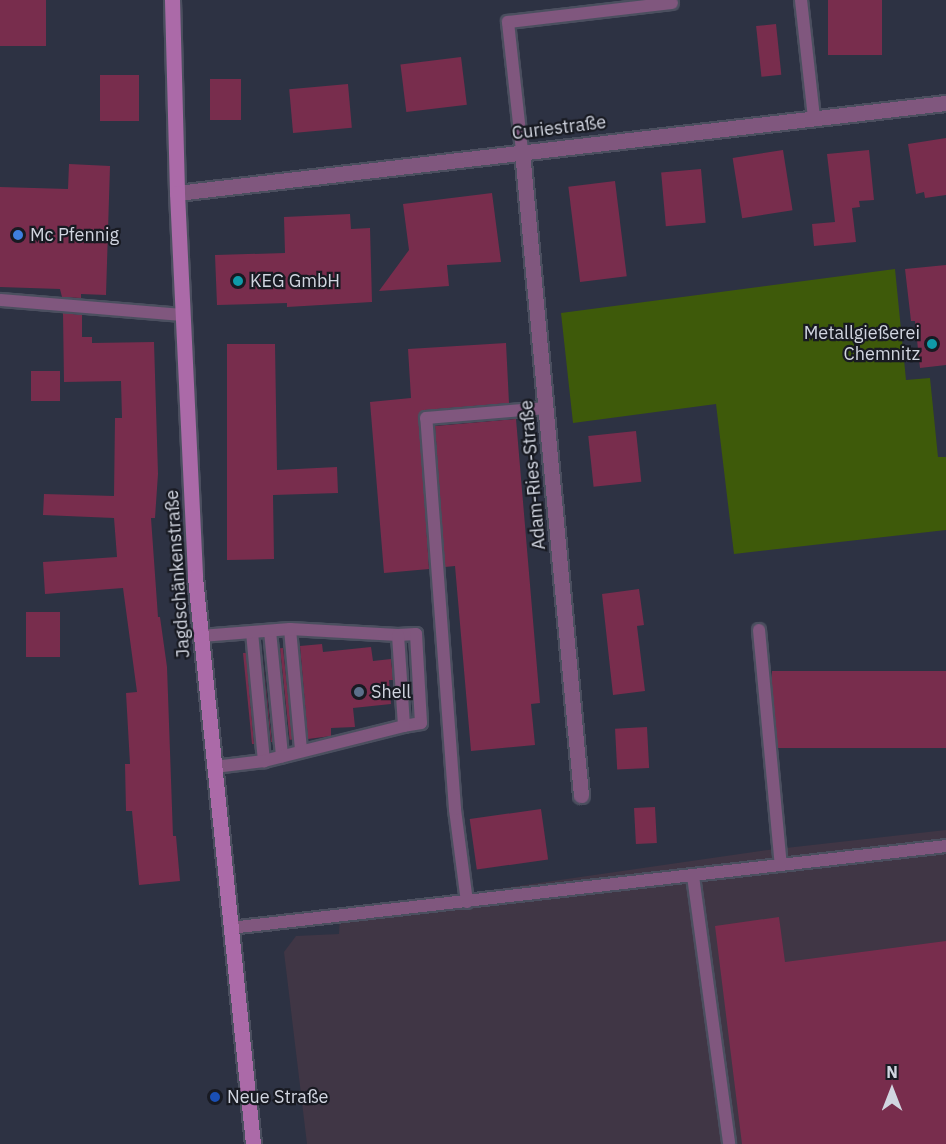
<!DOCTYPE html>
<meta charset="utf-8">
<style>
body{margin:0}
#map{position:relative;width:946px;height:1144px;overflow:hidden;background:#2d3243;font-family:"IBM Plex Sans",sans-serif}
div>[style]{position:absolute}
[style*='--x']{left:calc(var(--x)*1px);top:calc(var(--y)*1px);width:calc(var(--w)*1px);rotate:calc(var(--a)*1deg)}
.commercial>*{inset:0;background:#403645}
.green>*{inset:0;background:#3e5a0a}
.building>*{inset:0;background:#782d4d;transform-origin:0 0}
.roads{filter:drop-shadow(2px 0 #4b4f5f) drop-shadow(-2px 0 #4b4f5f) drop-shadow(0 2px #4b4f5f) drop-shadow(0 -2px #4b4f5f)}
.service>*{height:12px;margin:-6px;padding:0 6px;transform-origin:6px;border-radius:6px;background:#80577e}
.minor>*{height:15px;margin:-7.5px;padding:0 7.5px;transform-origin:7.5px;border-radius:7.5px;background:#80577e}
.secondary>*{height:15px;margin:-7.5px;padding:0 7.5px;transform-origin:7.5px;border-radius:7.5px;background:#ab6aa8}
.dots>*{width:16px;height:16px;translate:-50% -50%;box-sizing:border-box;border:3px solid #181a22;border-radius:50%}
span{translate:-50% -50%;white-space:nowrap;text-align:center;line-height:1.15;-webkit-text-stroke:4.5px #181a22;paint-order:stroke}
.street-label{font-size:18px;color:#d1d5e0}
.poi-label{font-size:18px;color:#d1d5e0}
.left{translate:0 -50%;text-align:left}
.right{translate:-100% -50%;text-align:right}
.north{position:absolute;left:862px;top:1060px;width:60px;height:60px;-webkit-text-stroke:4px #181a22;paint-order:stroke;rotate:0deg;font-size:16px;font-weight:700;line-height:24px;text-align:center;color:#d1d5e0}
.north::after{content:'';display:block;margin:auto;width:21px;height:27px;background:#d1d5e0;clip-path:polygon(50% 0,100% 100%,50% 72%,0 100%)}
</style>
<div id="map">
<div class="commercial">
<div style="clip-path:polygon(946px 830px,946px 1144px,307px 1144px,284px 952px,296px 936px,339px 934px,340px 916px,338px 912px,768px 850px)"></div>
</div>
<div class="green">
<div style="clip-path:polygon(895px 269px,906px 380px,930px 378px,938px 457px,946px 457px,946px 530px,734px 554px,716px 404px,573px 423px,561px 313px)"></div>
</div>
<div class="building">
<div style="left:0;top:0;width:46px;height:46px"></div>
<div style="left:828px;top:0;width:54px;height:55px"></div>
<div style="left:776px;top:24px;width:51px;height:20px;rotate:84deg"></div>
<div style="left:461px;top:57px;width:48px;height:61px;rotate:83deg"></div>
<div style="left:100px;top:75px;width:39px;height:46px"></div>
<div style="left:210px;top:79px;width:31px;height:41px"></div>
<div style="left:348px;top:84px;width:44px;height:59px;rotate:85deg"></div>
<div style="clip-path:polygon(946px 138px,946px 195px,925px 198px,924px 192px,916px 194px,908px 144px)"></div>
<div style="left:783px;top:150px;width:61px;height:51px;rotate:81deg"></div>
<div style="clip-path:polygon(869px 150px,874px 200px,859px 201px,860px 207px,852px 208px,856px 242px,814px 246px,812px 224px,835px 222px,827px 154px)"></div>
<div style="clip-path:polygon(69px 164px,110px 166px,106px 295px,81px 294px,81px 298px,62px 297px,60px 289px,0 287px,0 187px,68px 189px)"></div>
<div style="left:701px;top:169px;width:54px;height:40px;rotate:85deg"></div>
<div style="left:615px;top:181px;width:96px;height:47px;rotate:83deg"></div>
<div style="clip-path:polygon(492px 193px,501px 262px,447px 265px,449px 286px,379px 291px,409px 250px,403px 204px)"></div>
<div style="clip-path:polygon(350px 214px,351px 229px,370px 228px,372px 302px,287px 307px,287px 303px,217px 305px,215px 255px,285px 253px,284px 217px)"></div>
<div style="clip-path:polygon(946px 265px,946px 365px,920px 368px,915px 321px,911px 321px,905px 269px)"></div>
<div style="clip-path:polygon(63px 313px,82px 315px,82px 337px,92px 337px,92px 343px,154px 342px,158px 474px,155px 518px,151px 518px,158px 617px,160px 617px,167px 667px,173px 836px,176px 836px,180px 881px,139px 885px,132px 811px,126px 811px,125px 764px,130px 764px,126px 693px,137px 692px,123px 588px,45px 594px,43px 562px,117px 557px,114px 518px,43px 515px,44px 494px,114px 496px,115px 418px,122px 418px,121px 381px,64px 382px)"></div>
<div style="clip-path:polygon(506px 343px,509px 403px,425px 410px,419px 414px,429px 569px,384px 573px,370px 402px,411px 398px,408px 349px)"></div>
<div style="clip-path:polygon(227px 344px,275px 344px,277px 470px,337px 467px,338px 493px,273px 495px,274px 559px,227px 560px)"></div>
<div style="left:31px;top:371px;width:29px;height:30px"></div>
<div style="clip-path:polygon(516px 419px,540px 703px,531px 704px,535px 745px,471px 751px,455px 566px,445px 567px,435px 426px)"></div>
<div style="left:636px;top:431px;width:51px;height:48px;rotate:84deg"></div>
<div style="clip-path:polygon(639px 589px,644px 625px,637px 626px,645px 691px,613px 695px,602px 594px)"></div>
<div style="left:26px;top:612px;width:34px;height:45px"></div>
<div style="clip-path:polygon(322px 644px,323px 652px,371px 647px,373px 661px,391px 659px,393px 680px,389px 680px,391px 704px,353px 708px,355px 727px,331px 728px,331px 736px,308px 739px,300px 646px)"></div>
<div style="left:283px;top:648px;width:92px;height:3px;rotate:84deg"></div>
<div style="clip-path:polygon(262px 651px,272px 742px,271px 742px)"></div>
<div style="clip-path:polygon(243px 653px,246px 653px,254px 744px,252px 744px)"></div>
<div style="left:946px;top:671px;width:77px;height:174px;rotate:90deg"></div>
<div style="left:647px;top:727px;width:41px;height:32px;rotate:87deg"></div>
<div style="left:655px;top:807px;width:36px;height:21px;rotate:87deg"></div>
<div style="left:541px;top:809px;width:51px;height:72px;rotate:82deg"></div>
<div style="clip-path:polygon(779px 917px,785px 962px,946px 941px,946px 1144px,742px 1144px,715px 926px)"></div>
</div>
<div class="roads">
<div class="service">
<div style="--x:801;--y:0;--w:119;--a:83.7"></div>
<div style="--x:522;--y:151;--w:130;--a:-96.2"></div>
<div style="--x:508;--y:22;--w:165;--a:-6.6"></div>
<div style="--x:0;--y:300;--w:183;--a:4.7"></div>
<div style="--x:290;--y:629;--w:122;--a:84.8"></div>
<div style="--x:759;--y:630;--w:236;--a:84.7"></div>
<div style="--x:270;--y:631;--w:126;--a:84.5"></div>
<div style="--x:252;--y:632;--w:130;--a:84.7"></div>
<div style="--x:398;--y:635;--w:18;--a:-3"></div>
<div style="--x:416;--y:634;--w:89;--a:86.8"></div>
<div style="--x:421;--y:723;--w:17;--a:170"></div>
<div style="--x:201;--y:636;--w:89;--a:-4.5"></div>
<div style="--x:290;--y:629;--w:108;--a:3.2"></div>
<div style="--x:398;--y:635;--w:91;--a:86.2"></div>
<div style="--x:404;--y:726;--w:144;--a:166"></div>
<div style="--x:264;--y:761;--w:50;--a:173.2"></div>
<div style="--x:693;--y:876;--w:270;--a:82.3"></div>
<div style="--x:467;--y:902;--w:94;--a:-97.4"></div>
<div style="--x:455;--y:809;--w:392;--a:-94.2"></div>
<div style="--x:426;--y:418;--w:121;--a:-4.7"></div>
<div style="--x:230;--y:928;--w:721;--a:-6.53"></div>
</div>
<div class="minor">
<div style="--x:522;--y:151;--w:647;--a:84.77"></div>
<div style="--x:177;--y:193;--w:774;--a:-6.68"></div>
</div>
<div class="secondary">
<div style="--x:172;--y:0;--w:193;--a:88.5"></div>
<div style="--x:177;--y:193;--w:384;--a:87.3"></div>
<div style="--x:195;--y:577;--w:570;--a:84.16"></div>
</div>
</div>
<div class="dots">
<div style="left:18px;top:235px;background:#3f7fe0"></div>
<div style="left:238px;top:281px;background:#0f9aa8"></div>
<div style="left:932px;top:344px;background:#0f9aa8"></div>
<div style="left:359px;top:692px;background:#5c6f8a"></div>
<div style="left:215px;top:1097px;background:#1a4fb4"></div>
</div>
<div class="street-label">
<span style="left:559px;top:128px;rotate:-7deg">Curiestraße</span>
<span style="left:533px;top:475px;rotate:-95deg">Adam-Ries-Straße</span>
<span style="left:178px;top:574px;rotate:-94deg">Jagdschänkenstraße</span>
</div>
<div class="poi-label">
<span class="left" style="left:30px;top:235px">Mc Pfennig</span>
<span class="left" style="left:250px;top:281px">KEG GmbH</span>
<span class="right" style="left:920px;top:344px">Metallgießerei<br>Chemnitz</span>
<span class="left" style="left:371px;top:692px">Shell</span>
<span class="left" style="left:227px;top:1097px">Neue Straße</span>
</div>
<div class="north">N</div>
</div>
